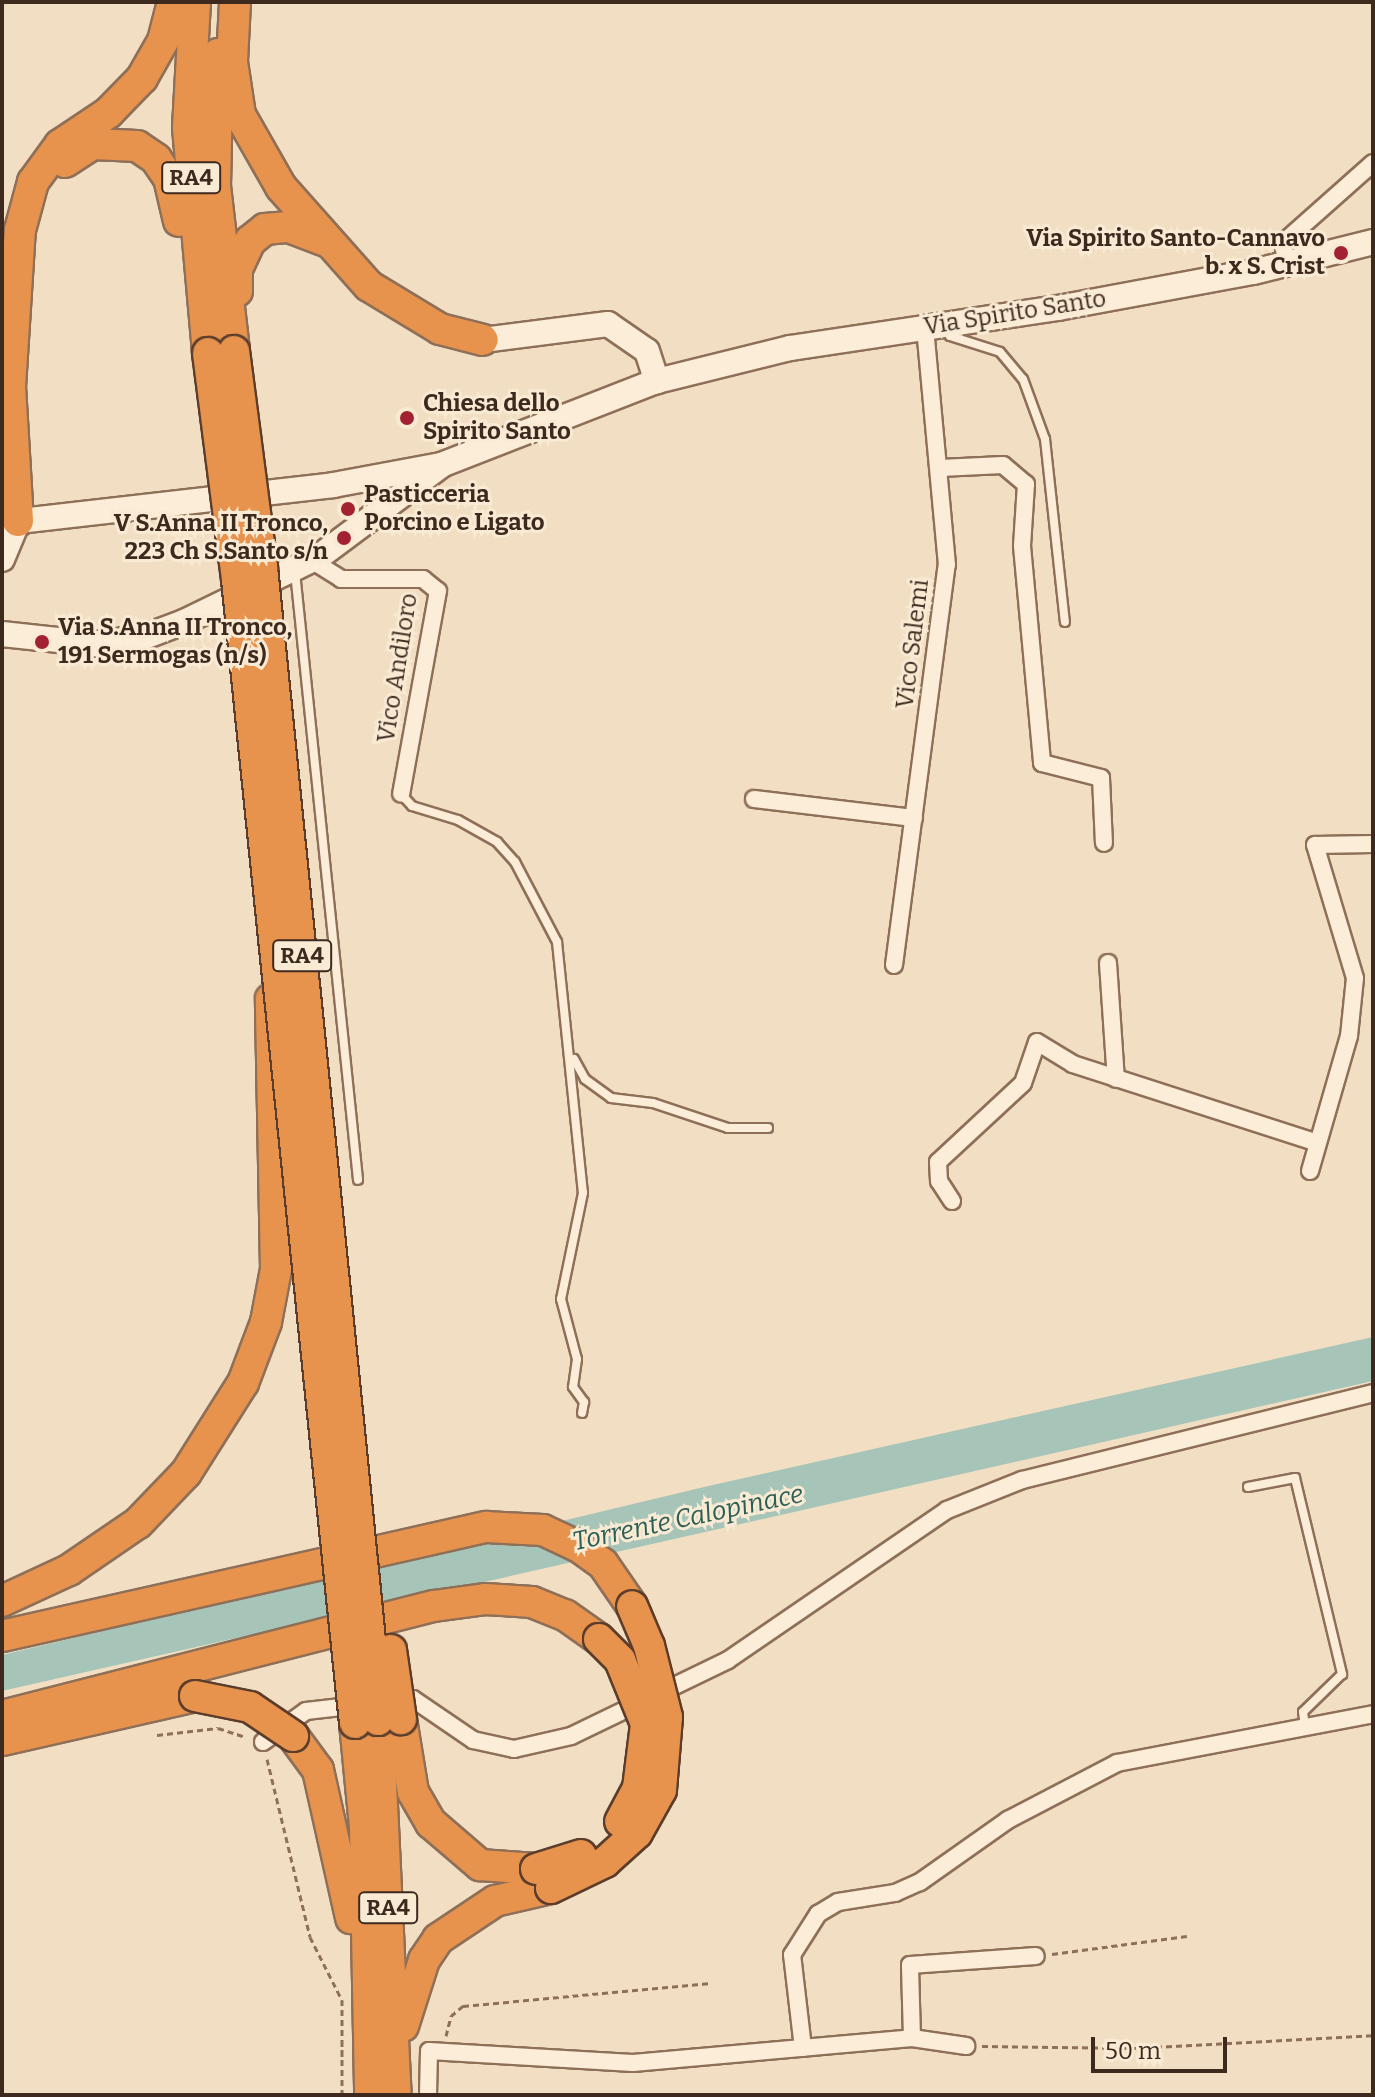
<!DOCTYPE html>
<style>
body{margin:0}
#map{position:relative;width:1375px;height:2097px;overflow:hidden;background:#f2dfc3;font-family:Bitter,serif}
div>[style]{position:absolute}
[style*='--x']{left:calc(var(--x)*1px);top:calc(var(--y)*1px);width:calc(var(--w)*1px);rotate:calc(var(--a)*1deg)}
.water>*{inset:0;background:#a6c5b8}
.path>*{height:3px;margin-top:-1.5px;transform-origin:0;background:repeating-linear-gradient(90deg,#8e6f58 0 6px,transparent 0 10px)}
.roads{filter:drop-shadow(2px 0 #8e6f58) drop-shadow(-2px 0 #8e6f58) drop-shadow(0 2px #8e6f58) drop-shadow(0 -2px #8e6f58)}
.lane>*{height:8px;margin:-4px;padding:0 4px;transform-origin:4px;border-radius:4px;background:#fcedd8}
.street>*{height:16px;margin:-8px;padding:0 8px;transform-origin:8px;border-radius:8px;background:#fcedd8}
.secondary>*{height:24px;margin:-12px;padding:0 12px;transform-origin:12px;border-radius:12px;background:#fcedd8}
.highway>*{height:30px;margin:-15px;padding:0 15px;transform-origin:15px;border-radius:15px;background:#e8934d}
.bridges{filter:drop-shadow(2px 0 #5c3d2c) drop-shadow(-2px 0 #5c3d2c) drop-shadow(0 2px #5c3d2c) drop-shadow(0 -2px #5c3d2c)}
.highway-bridge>*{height:30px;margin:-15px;padding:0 15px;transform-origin:15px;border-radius:15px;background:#e8934d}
.dots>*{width:22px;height:22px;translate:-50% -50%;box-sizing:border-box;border:4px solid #f9ead4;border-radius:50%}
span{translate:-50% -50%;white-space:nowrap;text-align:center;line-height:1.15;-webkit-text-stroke:6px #f9ead4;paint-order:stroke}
.shield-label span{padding:2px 6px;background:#f9ead4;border:2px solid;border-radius:6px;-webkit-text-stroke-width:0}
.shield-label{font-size:22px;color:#3d291d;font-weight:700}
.poi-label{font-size:24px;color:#3d291d;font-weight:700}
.right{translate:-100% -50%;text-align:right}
.left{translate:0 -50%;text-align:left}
.street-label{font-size:24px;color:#3d291d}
.water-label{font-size:26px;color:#2b5e55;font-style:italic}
.frame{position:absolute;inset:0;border:4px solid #3d291d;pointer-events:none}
.scale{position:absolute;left:1091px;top:2037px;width:136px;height:36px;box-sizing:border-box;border:4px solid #3d291d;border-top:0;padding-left:10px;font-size:24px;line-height:28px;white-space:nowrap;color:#3d291d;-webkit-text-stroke:6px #f9ead4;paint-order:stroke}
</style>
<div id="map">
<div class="water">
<div style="clip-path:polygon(1373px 1337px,1373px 1381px,2px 1691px,2px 1655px,704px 1487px)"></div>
</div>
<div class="path">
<div style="--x:157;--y:1735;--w:61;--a:-6.5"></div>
<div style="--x:218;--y:1728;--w:29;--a:18"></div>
<div style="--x:267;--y:1759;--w:183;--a:76.4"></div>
<div style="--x:310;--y:1937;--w:71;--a:63.1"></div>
<div style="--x:342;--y:2000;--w:95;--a:90"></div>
<div style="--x:1052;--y:1954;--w:136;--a:-7.6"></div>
<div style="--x:446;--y:2036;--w:21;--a:-76"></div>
<div style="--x:451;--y:2016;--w:16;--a:-40"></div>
<div style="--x:463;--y:2006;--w:249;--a:-5.3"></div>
<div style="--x:982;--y:2046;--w:154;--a:0.7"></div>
<div style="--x:1136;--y:2048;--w:237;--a:-3.1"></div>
</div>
<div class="roads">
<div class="lane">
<div style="--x:949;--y:329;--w:7;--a:82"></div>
<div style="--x:950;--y:336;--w:52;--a:17.7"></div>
<div style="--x:1000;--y:352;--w:35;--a:50"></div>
<div style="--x:1023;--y:379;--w:64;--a:69.9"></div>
<div style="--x:1045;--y:439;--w:184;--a:83.8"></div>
<div style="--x:295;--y:572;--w:611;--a:84.08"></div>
<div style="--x:401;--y:794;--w:16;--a:47"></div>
<div style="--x:412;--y:806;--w:48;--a:16.9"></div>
<div style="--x:458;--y:820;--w:45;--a:29.4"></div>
<div style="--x:497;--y:842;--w:27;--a:48"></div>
<div style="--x:515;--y:862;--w:90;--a:62.3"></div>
<div style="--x:557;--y:942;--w:252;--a:84.1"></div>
<div style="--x:583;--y:1193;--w:108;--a:101.7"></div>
<div style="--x:561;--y:1299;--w:62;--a:75.1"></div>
<div style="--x:577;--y:1359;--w:28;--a:98"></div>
<div style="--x:573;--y:1387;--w:19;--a:54"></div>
<div style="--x:584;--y:1402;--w:11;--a:100"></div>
<div style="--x:574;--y:1059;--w:23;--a:61"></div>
<div style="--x:585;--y:1079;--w:32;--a:36"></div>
<div style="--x:611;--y:1098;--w:42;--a:6.8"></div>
<div style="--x:653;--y:1103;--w:79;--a:18.4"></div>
<div style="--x:728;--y:1128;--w:40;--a:0"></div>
<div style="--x:1248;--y:1487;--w:48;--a:-10.8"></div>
<div style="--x:1295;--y:1478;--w:202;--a:76.5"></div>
<div style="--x:1342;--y:1674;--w:54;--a:135.7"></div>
<div style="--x:1303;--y:1712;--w:15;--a:82"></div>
</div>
<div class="street">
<div style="--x:1285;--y:265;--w:23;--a:-92"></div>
<div style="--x:1284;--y:242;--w:119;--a:-41.6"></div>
<div style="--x:940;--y:468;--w:63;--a:-2.7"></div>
<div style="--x:1003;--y:465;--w:30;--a:40"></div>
<div style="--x:1026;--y:484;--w:62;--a:93.7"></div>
<div style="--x:1022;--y:546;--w:218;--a:84.7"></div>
<div style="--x:1042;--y:763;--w:61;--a:14.3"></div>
<div style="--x:1101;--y:778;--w:65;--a:87.4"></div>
<div style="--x:311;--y:560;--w:36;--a:32"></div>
<div style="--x:341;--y:579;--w:82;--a:0"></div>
<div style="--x:423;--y:579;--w:19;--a:39"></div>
<div style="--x:438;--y:591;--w:206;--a:100.3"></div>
<div style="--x:754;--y:799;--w:161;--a:6.8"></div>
<div style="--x:1108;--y:963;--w:116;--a:86.1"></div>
<div style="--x:894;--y:965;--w:403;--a:-82.5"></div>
<div style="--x:947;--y:565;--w:238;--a:-95.3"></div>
<div style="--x:1310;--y:1171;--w:141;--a:-73.9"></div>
<div style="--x:1349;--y:1036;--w:58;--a:-84.1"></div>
<div style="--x:1355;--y:978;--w:139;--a:-106.7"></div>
<div style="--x:1315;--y:845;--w:58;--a:-1"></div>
<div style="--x:952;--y:1201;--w:24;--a:-123"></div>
<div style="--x:939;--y:1181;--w:19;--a:-93"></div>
<div style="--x:938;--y:1162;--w:116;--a:-42.9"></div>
<div style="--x:1023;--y:1083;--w:43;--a:-71.1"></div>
<div style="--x:1037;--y:1042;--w:42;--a:31.4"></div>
<div style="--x:1073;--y:1064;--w:257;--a:17.9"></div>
<div style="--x:394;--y:1701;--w:19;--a:-6"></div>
<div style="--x:413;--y:1699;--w:73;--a:34.3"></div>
<div style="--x:473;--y:1740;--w:42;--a:12.4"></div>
<div style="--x:514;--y:1749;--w:58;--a:-12.8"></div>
<div style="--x:571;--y:1736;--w:174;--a:-25.8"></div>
<div style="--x:728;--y:1660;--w:265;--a:-34.4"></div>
<div style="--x:947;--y:1510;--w:81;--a:-21.8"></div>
<div style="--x:1022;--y:1480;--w:362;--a:-13.9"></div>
<div style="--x:263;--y:1742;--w:53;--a:-35.8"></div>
<div style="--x:306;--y:1711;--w:53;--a:-6.5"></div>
<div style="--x:912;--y:2038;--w:73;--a:-91.6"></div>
<div style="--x:910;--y:1965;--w:126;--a:-4.1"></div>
<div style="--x:803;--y:2048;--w:94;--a:-96.7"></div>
<div style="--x:792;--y:1955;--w:49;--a:-57.6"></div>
<div style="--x:818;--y:1914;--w:23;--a:-31"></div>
<div style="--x:838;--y:1902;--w:58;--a:-9"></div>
<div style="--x:895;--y:1893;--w:27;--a:-24"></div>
<div style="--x:920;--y:1882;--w:108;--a:-35.2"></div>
<div style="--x:1008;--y:1820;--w:123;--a:-27.6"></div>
<div style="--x:1117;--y:1763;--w:261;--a:-10.8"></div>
<div style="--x:428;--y:2095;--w:44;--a:-88.7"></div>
<div style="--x:429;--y:2051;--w:204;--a:3.4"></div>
<div style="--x:633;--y:2063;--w:280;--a:-5.1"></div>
<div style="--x:912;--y:2038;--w:55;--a:8.4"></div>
</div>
<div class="secondary">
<div style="--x:483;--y:340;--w:126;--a:-7.3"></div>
<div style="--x:608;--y:324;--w:47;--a:34.7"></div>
<div style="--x:647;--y:351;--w:32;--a:72"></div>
<div style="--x:2;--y:523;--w:333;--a:-6.5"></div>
<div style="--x:333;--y:485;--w:110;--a:-10.5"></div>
<div style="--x:441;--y:465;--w:232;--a:-21.3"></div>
<div style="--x:657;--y:381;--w:137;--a:-13.9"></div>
<div style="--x:790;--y:348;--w:271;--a:-8.5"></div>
<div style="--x:1058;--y:308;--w:198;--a:-10.5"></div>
<div style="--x:1253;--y:272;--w:124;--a:-14"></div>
<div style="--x:2;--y:559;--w:41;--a:-67.2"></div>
<div style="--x:2;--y:634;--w:95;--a:6.1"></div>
<div style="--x:96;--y:644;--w:49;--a:-8.3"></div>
<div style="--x:144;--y:637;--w:43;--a:-20.6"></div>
<div style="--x:184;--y:622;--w:151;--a:-25.9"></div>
<div style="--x:320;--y:556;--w:149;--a:-36.8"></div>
</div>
<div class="highway">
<div style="--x:195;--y:2;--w:126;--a:93.2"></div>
<div style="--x:188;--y:128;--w:226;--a:84.9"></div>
<div style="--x:235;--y:2;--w:60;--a:92.9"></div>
<div style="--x:232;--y:62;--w:54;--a:81.4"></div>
<div style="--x:240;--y:115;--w:83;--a:60.3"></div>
<div style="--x:281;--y:187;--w:132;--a:48.4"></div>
<div style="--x:369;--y:286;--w:83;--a:31.2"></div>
<div style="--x:440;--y:329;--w:44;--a:14.3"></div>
<div style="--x:218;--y:54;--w:132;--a:91.3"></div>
<div style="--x:215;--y:186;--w:166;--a:83.4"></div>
<div style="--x:65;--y:162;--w:33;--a:-33"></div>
<div style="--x:93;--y:144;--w:44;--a:2.6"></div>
<div style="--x:137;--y:146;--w:23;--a:34"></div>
<div style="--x:156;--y:159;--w:23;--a:56"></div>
<div style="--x:169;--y:178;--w:44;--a:76.9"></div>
<div style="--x:237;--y:291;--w:22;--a:-90"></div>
<div style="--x:237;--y:269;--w:31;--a:-65"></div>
<div style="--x:250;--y:241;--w:19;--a:-39"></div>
<div style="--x:265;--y:229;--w:24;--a:-5"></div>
<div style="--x:289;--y:227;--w:40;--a:21"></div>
<div style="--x:18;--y:521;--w:134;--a:-93.4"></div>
<div style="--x:10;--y:387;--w:157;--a:-86.4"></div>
<div style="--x:20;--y:230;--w:50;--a:-74.8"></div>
<div style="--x:33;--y:182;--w:46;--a:-53.9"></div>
<div style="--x:60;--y:145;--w:58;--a:-33.7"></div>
<div style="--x:108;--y:113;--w:49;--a:-45.8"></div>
<div style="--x:142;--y:78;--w:43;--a:-60.4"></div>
<div style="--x:163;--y:41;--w:40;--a:-75.6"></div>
<div style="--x:2;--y:1601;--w:74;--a:-24.8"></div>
<div style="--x:69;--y:1570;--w:83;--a:-34.3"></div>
<div style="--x:138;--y:1523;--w:69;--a:-46.2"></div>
<div style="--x:186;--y:1473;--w:107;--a:-57.7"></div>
<div style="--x:243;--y:1383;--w:65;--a:-69.3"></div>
<div style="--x:266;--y:1322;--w:54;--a:-79.3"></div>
<div style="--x:276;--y:1269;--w:270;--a:-91.1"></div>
<div style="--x:2;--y:1636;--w:497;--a:-12.7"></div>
<div style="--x:487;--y:1527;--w:56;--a:3.1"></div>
<div style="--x:543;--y:1530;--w:38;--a:25"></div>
<div style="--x:578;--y:1546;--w:31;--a:36"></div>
<div style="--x:603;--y:1564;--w:51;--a:55.4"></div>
<div style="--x:2;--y:1716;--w:446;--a:-14.3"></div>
<div style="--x:434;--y:1606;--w:51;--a:-7.8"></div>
<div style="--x:485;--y:1599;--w:47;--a:3.7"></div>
<div style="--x:532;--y:1602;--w:35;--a:22"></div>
<div style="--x:565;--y:1615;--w:42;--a:35.2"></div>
<div style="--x:401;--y:1719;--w:74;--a:80.7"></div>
<div style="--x:413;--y:1792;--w:36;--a:60"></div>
<div style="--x:431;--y:1823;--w:65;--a:40.6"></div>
<div style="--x:480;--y:1865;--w:56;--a:4.1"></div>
<div style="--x:378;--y:1720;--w:375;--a:87.3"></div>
<div style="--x:355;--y:1723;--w:104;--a:84.5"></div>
<div style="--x:365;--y:1827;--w:268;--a:88.9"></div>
<div style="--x:293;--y:1736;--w:42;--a:53.7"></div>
<div style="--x:318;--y:1770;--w:152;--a:77.4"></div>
<div style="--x:2;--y:1740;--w:198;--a:-12.8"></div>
<div style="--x:403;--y:2026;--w:69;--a:-72.3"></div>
<div style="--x:424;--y:1960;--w:25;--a:-56"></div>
<div style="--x:438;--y:1939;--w:69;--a:-33.7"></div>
<div style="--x:495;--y:1901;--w:57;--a:-13.1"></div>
</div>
</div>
<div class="bridges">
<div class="highway-bridge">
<div style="--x:234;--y:351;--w:219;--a:82.6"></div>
<div style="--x:262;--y:568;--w:1158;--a:84.25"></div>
<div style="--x:208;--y:353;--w:228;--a:82.7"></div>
<div style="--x:237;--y:579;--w:1150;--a:84.11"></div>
<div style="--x:599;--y:1639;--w:30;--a:45"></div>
<div style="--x:620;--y:1660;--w:69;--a:67.9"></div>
<div style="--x:646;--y:1724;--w:64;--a:97.1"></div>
<div style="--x:638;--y:1788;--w:38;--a:118"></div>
<div style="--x:391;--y:1650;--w:70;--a:81.8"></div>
<div style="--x:195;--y:1696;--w:56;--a:11.3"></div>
<div style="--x:250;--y:1707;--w:52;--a:34"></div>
<div style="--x:536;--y:1869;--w:47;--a:-17.3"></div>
<div style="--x:551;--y:1888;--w:60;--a:-25.7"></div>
<div style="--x:605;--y:1862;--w:43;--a:-42.2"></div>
<div style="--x:637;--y:1833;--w:49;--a:-60.8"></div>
<div style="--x:661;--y:1790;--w:73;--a:-85.3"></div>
<div style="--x:667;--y:1717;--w:73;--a:-104.2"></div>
<div style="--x:649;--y:1646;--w:43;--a:-113"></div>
</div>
</div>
<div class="dots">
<div style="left:1341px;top:253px;background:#a32231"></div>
<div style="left:407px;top:418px;background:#a32231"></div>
<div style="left:348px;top:509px;background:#a32231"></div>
<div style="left:344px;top:538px;background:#a32231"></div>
<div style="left:42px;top:642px;background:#a32231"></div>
</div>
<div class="shield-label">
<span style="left:191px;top:178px">RA4</span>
<span style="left:302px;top:956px">RA4</span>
<span style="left:388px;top:1908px">RA4</span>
</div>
<div class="poi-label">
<span class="right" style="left:1325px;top:253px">Via Spirito Santo-Cannavo<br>b. x S. Crist</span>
<span class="left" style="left:423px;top:418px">Chiesa dello<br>Spirito Santo</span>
<span class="left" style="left:364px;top:509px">Pasticceria<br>Porcino e Ligato</span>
<span class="right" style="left:328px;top:538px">V S.Anna II Tronco,<br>223 Ch S.Santo s/n</span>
<span class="left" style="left:58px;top:642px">Via S.Anna II Tronco,<br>191 Sermogas (n/s)</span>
</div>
<div class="street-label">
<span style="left:1015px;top:313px;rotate:-9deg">Via Spirito Santo</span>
<span style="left:913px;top:644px;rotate:-83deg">Vico Salemi</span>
<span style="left:398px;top:668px;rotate:-81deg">Vico Andiloro</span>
</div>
<div class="water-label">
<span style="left:688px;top:1518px;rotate:-12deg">Torrente Calopinace</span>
</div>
<div class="frame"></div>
<div class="scale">50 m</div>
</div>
